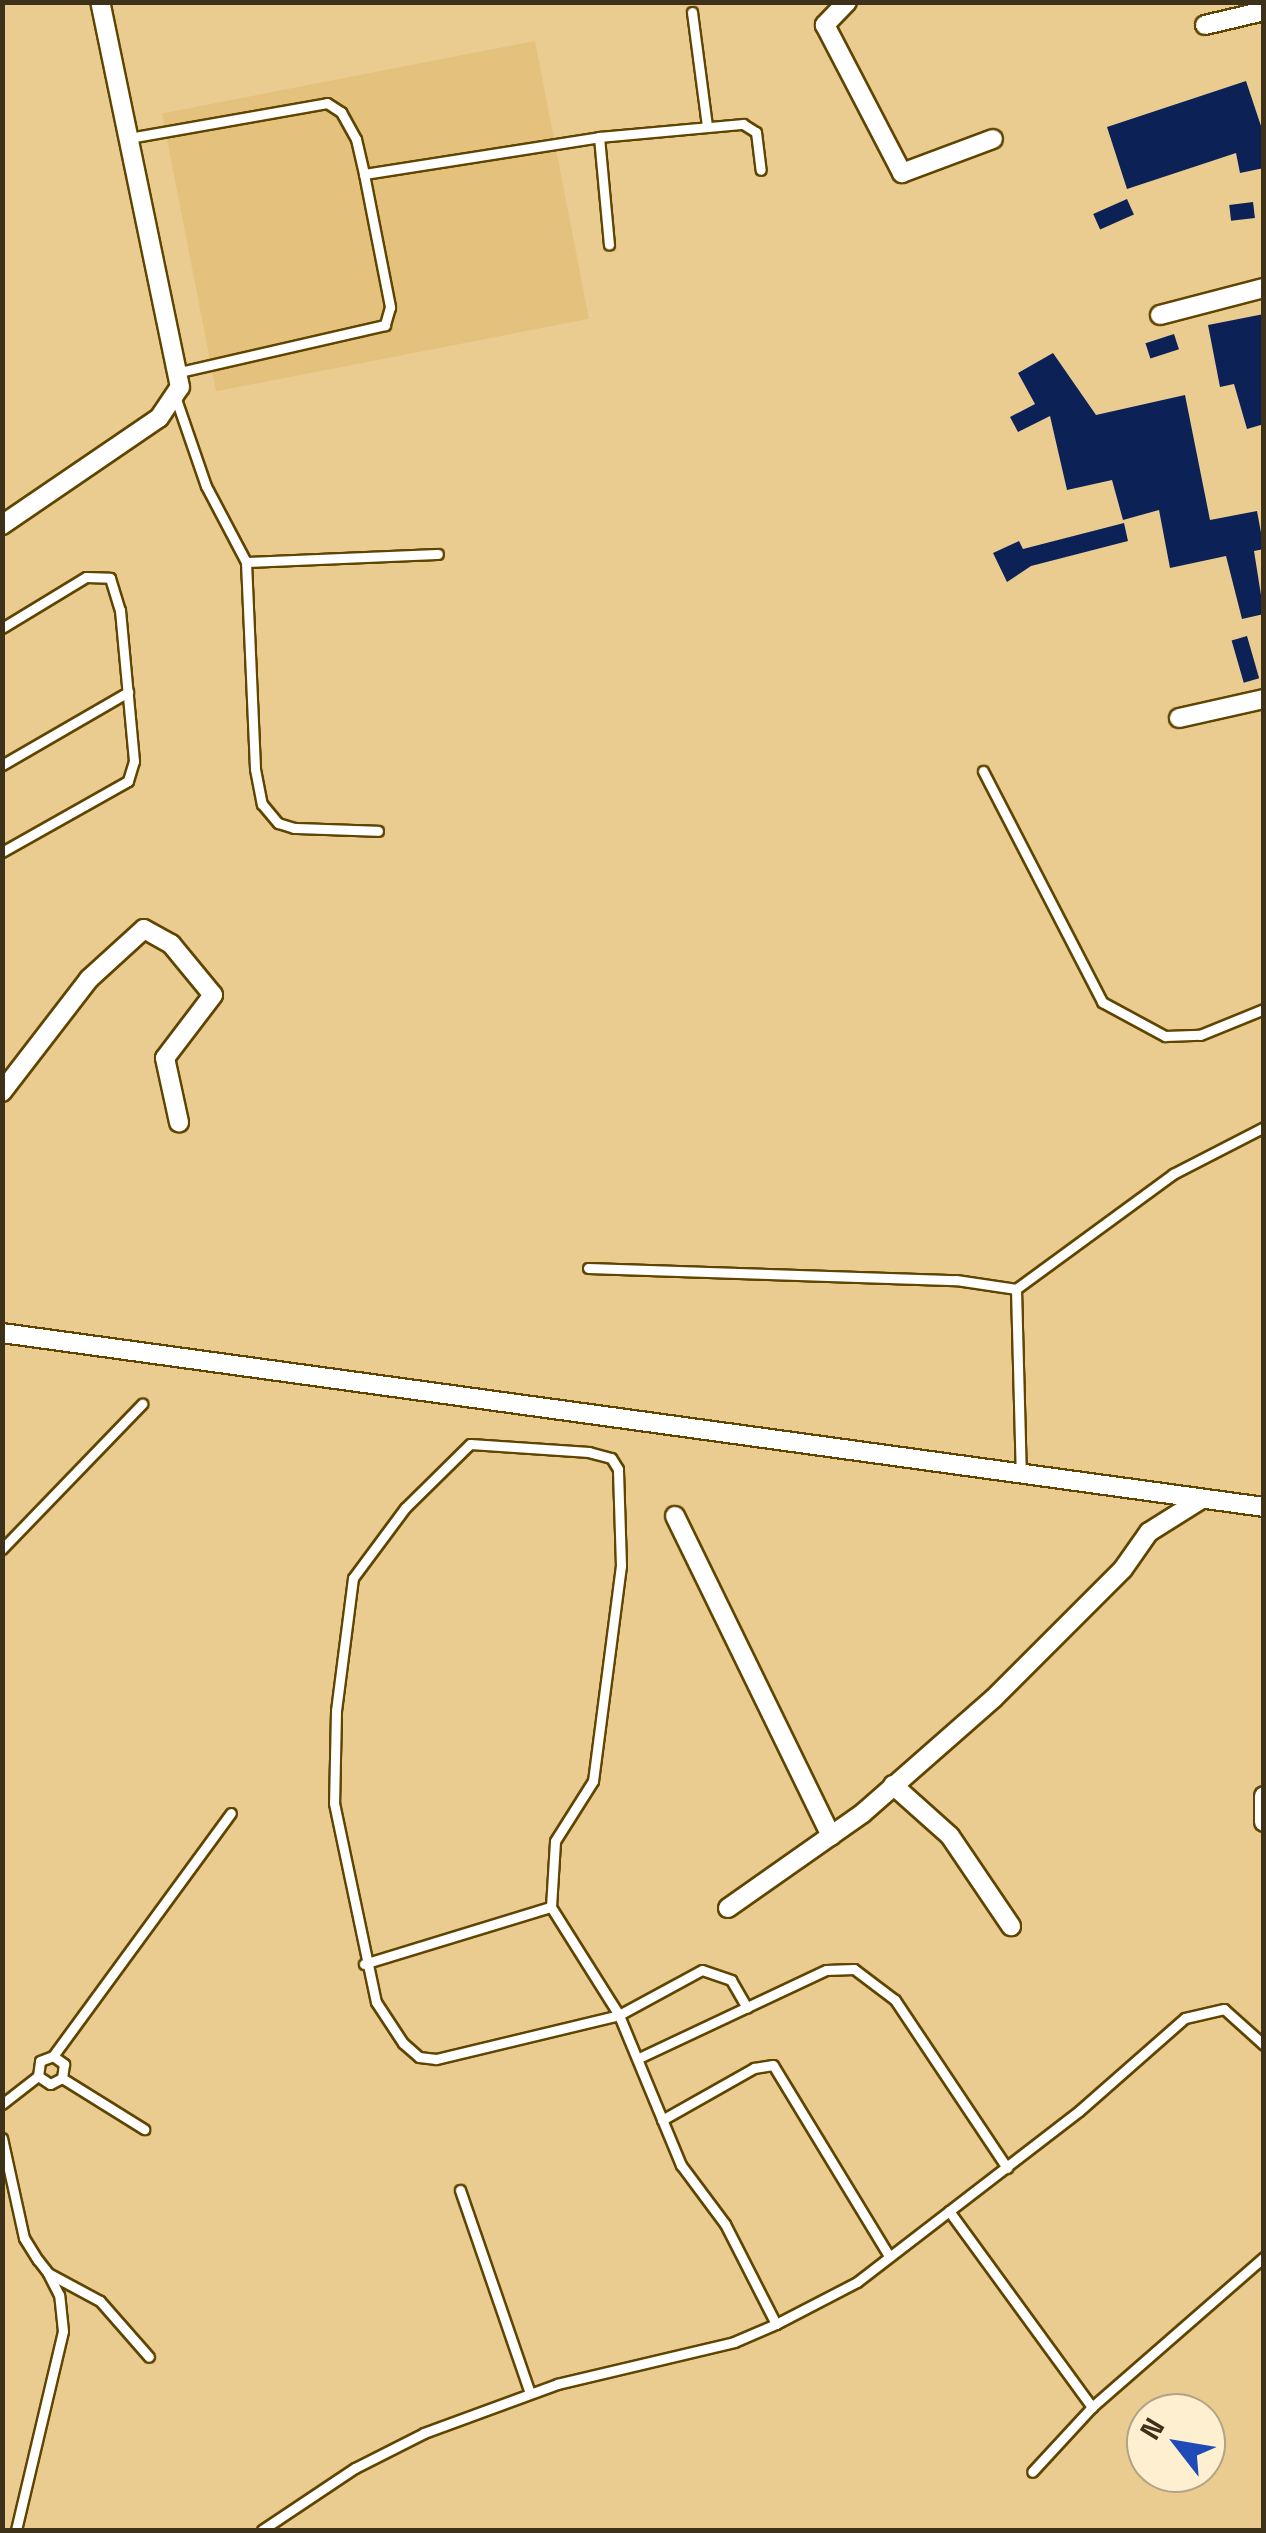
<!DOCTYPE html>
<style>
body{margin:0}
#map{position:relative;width:1266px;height:2533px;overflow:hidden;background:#eacc90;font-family:"Space Grotesk",sans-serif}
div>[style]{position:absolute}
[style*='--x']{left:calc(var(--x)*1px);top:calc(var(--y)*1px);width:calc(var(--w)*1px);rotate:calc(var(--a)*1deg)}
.built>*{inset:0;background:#e4c27e;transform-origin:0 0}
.building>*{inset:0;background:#0c2256;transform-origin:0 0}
.roads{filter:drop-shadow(2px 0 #5f4500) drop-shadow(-2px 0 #5f4500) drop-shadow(0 2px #5f4500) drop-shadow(0 -2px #5f4500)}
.service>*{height:9px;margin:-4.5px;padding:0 4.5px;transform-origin:4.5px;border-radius:4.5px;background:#fff}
.minor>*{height:18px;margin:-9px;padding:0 9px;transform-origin:9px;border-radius:9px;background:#fff}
span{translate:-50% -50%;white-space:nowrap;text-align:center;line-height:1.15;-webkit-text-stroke:10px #feefd1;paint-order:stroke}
.frame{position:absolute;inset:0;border:5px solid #3d3119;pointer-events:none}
.north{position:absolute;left:1126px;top:2393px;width:100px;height:100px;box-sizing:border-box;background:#feefd1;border:2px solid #b1a387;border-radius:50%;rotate:301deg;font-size:28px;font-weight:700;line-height:40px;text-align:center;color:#3d3119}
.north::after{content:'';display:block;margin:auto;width:35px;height:45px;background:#1f4bb8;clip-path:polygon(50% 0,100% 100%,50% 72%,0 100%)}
</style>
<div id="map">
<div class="built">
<div style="left:535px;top:41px;width:283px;height:380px;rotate:79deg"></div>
</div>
<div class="building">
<div style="clip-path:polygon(1246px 81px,1264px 135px,1264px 168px,1240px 173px,1236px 153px,1127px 189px,1107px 127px)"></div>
<div style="left:1127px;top:199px;width:17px;height:37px;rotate:66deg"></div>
<div style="left:1253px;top:202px;width:16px;height:24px;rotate:83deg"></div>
<div style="clip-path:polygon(1264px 314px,1264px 424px,1247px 429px,1234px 384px,1220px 387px,1208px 325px)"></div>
<div style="left:1174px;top:334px;width:16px;height:30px;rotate:72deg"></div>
<div style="clip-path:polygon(1053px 353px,1096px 415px,1185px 395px,1210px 520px,1257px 511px,1264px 549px,1254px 551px,1264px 614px,1242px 619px,1226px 556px,1170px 568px,1159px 510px,1123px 520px,1112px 480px,1067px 490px,1050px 416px,1018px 432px,1010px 417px,1035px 404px,1018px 373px)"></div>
<div style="clip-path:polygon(1124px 523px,1128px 541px,1031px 566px,1007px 582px,993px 553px,1019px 541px,1023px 549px)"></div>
<div style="left:1247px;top:636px;width:44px;height:16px;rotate:74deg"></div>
</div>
<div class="roads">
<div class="service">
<div style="--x:692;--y:12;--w:115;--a:82.5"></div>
<div style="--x:599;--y:137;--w:145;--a:-5.2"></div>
<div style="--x:743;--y:124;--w:15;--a:32"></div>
<div style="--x:756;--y:132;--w:38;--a:83"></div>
<div style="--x:129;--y:138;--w:201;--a:-10"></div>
<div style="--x:327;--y:103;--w:17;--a:33"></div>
<div style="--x:341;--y:112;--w:31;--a:61"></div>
<div style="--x:356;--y:139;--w:36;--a:77"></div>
<div style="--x:364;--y:174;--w:136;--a:78.9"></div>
<div style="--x:390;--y:307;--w:19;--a:106"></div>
<div style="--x:385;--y:325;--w:210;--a:167.1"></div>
<div style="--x:364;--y:174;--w:238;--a:-8.9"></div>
<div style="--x:599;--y:137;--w:108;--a:84.7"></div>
<div style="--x:176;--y:399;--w:92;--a:71"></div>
<div style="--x:206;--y:486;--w:86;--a:62.2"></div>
<div style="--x:246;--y:562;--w:207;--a:87.5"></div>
<div style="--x:255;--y:769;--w:36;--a:79"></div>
<div style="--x:262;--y:804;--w:25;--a:50"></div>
<div style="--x:278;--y:823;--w:17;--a:17"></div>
<div style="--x:294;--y:828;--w:84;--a:2"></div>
<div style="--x:246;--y:562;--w:192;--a:-2.4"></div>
<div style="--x:2;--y:628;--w:98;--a:-31.3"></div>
<div style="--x:86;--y:577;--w:24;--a:2"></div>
<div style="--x:110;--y:578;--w:34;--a:73"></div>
<div style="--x:120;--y:610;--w:152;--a:84.7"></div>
<div style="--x:134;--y:761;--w:21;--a:107"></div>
<div style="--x:128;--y:781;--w:145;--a:150.6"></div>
<div style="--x:2;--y:765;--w:146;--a:-30.1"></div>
<div style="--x:983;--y:771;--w:260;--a:62.7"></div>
<div style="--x:1102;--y:1002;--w:72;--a:28.4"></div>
<div style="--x:1165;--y:1036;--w:35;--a:-2"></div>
<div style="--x:1200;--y:1035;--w:69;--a:-22.1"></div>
<div style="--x:588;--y:1268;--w:368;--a:1.9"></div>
<div style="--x:956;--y:1280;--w:61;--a:8.5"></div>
<div style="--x:1016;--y:1289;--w:195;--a:-36.2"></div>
<div style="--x:1173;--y:1174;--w:102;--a:-27.3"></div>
<div style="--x:1016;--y:1289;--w:186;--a:88.5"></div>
<div style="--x:2;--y:1549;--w:202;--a:-46"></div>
<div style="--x:364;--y:1964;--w:195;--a:-17"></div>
<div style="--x:53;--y:2056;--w:301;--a:-53.8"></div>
<div style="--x:53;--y:2056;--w:14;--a:36"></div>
<div style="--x:64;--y:2064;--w:14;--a:98"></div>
<div style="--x:62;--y:2078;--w:13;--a:153"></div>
<div style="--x:50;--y:2084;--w:14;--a:-146"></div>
<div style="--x:38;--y:2076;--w:15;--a:-82"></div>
<div style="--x:40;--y:2061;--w:14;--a:-21"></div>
<div style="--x:641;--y:2057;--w:204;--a:-25.2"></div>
<div style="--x:826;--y:1970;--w:28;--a:-2"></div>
<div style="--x:854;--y:1969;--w:51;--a:37.1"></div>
<div style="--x:895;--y:2000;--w:202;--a:56.3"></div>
<div style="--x:62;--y:2078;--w:97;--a:31.9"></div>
<div style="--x:2;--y:2104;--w:46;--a:-37.9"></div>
<div style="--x:662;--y:2120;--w:106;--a:-29.5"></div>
<div style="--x:754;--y:2068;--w:19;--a:-9"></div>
<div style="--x:773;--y:2065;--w:223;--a:58.7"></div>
<div style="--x:2;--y:2138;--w:102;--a:77.6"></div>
<div style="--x:24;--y:2238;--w:26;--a:58"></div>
<div style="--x:38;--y:2260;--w:16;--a:52"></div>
<div style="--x:48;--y:2273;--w:59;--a:28.3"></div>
<div style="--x:100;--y:2301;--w:74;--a:48.8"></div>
<div style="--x:460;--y:2190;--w:215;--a:71"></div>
<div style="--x:949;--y:2211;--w:243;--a:53.9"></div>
<div style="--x:1092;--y:2407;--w:88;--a:132.7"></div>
<div style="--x:776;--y:2324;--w:91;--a:-27.4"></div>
<div style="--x:857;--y:2282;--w:280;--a:-37.6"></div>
<div style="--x:1079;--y:2111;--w:141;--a:-41.3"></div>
<div style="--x:1185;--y:2018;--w:40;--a:-13"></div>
<div style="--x:1224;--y:2009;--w:54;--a:42"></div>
<div style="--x:1092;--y:2407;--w:228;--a:-41.1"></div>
<div style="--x:16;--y:2530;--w:204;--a:-76.7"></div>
<div style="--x:63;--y:2331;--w:36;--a:-96"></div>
<div style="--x:59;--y:2295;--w:25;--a:-117"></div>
<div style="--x:262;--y:2530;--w:112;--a:-33.7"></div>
<div style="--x:355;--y:2468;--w:77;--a:-26.9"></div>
<div style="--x:424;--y:2433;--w:142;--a:-20.2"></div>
<div style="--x:557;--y:2384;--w:182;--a:-13.3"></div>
<div style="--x:734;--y:2342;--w:46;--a:-23.2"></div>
<div style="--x:776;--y:2324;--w:112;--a:-117"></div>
<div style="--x:725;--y:2224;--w:74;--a:-126.7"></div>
<div style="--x:681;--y:2165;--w:162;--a:-112.5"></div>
<div style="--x:619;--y:2015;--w:128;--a:-122.2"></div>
<div style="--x:551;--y:1907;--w:66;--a:-86.5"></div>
<div style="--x:555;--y:1841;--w:71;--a:-57.7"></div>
<div style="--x:593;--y:1781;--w:217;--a:-82.6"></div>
<div style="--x:621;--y:1566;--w:97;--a:-91.8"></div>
<div style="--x:618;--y:1469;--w:13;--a:-122"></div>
<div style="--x:611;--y:1458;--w:23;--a:-165"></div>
<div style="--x:589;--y:1452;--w:119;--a:-176.2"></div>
<div style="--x:470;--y:1444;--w:91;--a:135.4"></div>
<div style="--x:405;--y:1508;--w:87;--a:126.6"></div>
<div style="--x:353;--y:1578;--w:134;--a:97.3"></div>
<div style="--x:336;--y:1711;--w:92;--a:91.2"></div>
<div style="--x:334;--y:1803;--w:203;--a:78.1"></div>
<div style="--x:376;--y:2002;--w:49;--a:56.6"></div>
<div style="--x:403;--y:2043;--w:21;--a:41"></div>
<div style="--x:419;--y:2057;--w:17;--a:7"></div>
<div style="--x:436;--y:2059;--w:188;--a:-13.5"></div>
<div style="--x:619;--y:2015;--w:94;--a:-28.5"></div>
<div style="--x:702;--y:1970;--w:31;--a:19"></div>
<div style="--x:731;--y:1980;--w:32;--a:60"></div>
</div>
<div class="minor">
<div style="--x:847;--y:2;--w:32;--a:134"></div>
<div style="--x:825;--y:25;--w:167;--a:62.5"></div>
<div style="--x:902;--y:173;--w:97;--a:-20.5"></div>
<div style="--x:1205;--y:25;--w:61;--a:-13.3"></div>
<div style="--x:1160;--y:315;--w:107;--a:-14.6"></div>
<div style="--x:2;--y:525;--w:190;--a:-34.3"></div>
<div style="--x:159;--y:418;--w:37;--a:-56"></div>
<div style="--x:180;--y:387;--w:393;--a:-101.7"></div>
<div style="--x:1179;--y:718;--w:87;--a:-12.6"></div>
<div style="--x:2;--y:1092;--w:143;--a:-52.4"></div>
<div style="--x:89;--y:979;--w:74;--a:-42.3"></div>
<div style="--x:144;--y:929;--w:31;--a:29"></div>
<div style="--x:171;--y:944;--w:66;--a:50.5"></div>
<div style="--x:213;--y:995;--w:79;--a:127.3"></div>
<div style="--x:165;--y:1058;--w:66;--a:77.7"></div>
<div style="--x:2;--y:1333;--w:1274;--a:7.85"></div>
<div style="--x:675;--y:1516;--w:356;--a:64"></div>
<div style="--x:893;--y:1785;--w:76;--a:41.8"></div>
<div style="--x:950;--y:1836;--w:109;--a:55.9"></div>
<div style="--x:1264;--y:1796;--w:26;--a:90"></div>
<div style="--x:728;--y:1908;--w:165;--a:-35.1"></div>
<div style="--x:863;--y:1813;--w:174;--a:-41.3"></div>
<div style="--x:994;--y:1698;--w:182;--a:-45"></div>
<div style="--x:1123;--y:1569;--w:45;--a:-54.9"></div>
<div style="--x:1149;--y:1532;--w:60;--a:-32.1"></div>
</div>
</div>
<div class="frame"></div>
<div class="north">N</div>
</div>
